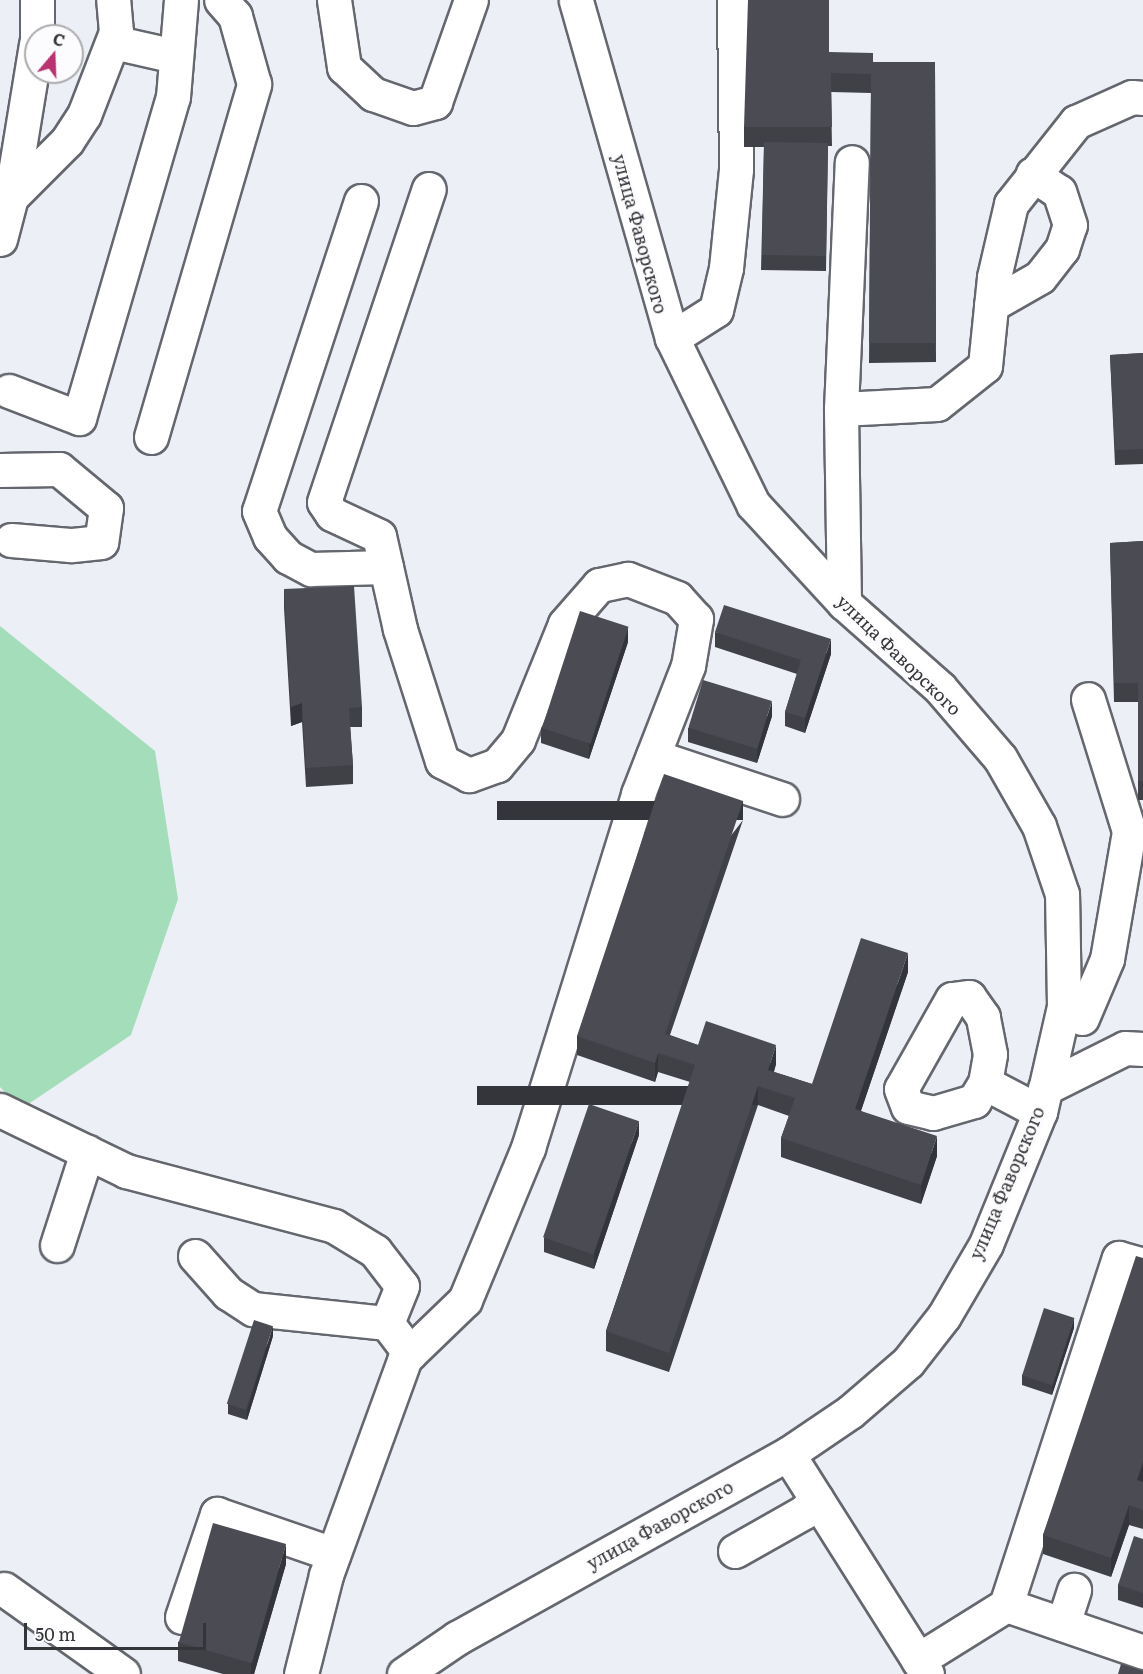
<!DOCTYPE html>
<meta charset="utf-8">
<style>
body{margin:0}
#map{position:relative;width:1143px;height:1674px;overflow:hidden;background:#edeff7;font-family:Literata,serif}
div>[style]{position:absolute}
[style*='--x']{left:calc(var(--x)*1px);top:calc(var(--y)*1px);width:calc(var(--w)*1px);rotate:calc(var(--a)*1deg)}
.green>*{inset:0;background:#a3ddb9}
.roads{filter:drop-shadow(2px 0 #65676e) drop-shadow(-2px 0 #65676e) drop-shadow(0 2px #65676e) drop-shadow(0 -2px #65676e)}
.minor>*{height:33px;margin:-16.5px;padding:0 16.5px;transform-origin:16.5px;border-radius:16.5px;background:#fff}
.wall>*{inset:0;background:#404147}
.shaded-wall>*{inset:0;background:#34353a;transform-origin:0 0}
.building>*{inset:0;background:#4b4c53;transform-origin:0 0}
span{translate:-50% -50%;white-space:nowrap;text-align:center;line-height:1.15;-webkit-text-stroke:6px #fcfcfe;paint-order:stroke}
.street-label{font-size:18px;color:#343538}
.north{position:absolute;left:24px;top:24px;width:60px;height:60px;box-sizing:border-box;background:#fcfcfe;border:2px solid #acacaf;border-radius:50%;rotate:19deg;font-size:16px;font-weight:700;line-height:24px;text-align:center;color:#343538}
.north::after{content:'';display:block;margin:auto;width:21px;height:27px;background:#ba3270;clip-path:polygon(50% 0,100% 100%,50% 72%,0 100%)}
.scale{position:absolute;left:24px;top:1623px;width:182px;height:27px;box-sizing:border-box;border:3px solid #343538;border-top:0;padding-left:8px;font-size:18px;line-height:21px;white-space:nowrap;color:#343538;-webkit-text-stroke:4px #fcfcfe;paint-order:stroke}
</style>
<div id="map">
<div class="green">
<div style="clip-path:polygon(0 626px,155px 751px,178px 899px,131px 1035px,21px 1109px,0 1087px)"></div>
</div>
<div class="roads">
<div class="minor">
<div style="--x:334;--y:0;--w:68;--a:81.5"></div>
<div style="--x:344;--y:67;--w:40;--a:43"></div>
<div style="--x:373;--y:94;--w:42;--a:19.3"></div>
<div style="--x:413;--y:108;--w:23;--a:-15"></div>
<div style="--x:435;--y:102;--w:108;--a:-70.6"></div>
<div style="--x:37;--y:36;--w:36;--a:-90"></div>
<div style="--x:113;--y:42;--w:64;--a:12.7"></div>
<div style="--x:11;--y:197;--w:155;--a:-80.7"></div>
<div style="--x:361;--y:201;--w:326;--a:108.2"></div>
<div style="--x:259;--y:511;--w:28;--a:67"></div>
<div style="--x:270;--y:537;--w:27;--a:48"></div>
<div style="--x:288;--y:557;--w:26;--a:28"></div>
<div style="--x:311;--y:569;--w:75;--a:-1.5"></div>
<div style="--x:0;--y:239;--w:43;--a:-75.3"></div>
<div style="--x:11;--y:197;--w:79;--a:-45"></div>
<div style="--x:67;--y:141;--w:31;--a:-57"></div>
<div style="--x:84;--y:115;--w:89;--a:-68.9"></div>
<div style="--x:116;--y:32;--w:32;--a:-95"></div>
<div style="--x:991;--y:305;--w:56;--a:-29.7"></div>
<div style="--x:1040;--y:277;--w:36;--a:-52"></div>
<div style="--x:1062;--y:249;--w:25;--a:-72"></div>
<div style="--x:1070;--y:225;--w:35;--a:-108"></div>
<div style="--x:1059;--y:192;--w:32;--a:-146"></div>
<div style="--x:672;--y:338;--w:52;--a:-32.5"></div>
<div style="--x:716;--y:310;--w:43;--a:-76.6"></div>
<div style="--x:726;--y:268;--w:100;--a:-84.2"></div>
<div style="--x:736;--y:169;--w:169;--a:-90.7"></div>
<div style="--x:9;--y:391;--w:75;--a:21.1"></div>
<div style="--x:79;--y:418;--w:334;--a:-73.7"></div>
<div style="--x:173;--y:97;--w:97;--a:-85.3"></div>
<div style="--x:841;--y:409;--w:96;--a:-3"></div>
<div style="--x:937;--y:404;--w:61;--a:-38.4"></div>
<div style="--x:985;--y:366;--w:89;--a:-84.2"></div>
<div style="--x:994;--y:277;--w:75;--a:-76.9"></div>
<div style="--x:1011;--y:204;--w:105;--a:-51.6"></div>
<div style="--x:1076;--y:122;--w:61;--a:-24.1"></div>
<div style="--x:1132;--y:97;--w:11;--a:5"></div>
<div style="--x:151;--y:437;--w:368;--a:-73.7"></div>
<div style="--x:254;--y:84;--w:71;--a:-105.6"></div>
<div style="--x:235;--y:16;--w:21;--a:-131"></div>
<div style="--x:0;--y:470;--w:59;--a:-1"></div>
<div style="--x:59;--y:469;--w:61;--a:39.7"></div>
<div style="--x:106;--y:508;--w:34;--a:98"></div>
<div style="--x:101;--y:542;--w:31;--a:174"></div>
<div style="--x:70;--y:545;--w:59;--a:-175.2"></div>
<div style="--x:844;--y:603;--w:194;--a:-90.9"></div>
<div style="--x:841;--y:409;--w:247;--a:-87.5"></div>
<div style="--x:653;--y:756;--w:136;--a:18.4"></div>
<div style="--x:1082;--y:1018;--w:64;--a:-67"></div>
<div style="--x:1107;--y:959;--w:130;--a:-80.2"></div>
<div style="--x:1129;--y:831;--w:138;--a:-107.3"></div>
<div style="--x:985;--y:1083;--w:29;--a:-80"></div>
<div style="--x:990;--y:1054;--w:38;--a:-101"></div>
<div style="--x:983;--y:1017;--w:24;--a:-125"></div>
<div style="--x:969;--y:997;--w:17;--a:173"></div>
<div style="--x:952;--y:999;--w:103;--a:119.5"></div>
<div style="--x:901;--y:1089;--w:19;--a:69"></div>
<div style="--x:908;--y:1107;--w:26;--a:13"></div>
<div style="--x:933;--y:1113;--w:43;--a:-16.3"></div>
<div style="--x:974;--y:1101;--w:21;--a:-59"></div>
<div style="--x:985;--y:1083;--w:62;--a:27.8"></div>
<div style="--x:1045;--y:1088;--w:89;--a:-26.6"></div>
<div style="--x:1125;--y:1048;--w:18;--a:3"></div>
<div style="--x:0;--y:1110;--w:140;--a:25.8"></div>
<div style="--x:126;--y:1171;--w:215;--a:14.8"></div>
<div style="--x:334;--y:1226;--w:48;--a:31.4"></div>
<div style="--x:375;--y:1251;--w:44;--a:52.4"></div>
<div style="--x:402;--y:1286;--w:40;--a:112"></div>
<div style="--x:387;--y:1323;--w:38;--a:53"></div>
<div style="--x:57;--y:1245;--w:98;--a:-72.1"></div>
<div style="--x:195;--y:1256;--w:50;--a:48.3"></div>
<div style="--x:228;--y:1293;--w:30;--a:33"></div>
<div style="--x:253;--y:1309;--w:135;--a:6"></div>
<div style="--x:788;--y:1454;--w:260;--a:57.7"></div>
<div style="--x:735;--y:1551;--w:79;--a:-29.5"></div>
<div style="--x:804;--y:1512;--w:18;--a:-47"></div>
<div style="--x:4;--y:1589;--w:146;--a:35.5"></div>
<div style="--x:1006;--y:1605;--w:145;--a:18.9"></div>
<div style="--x:182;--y:1617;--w:109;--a:-71.2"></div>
<div style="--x:217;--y:1514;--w:123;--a:19"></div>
<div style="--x:1063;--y:1624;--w:36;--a:-72"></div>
<div style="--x:918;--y:1660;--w:104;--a:-32"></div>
<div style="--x:1006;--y:1605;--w:365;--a:-72"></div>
<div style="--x:1119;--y:1258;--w:25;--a:16"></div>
<div style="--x:301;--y:1674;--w:102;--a:-75.8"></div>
<div style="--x:326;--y:1575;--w:231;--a:-70"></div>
<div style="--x:405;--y:1358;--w:83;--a:-44"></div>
<div style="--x:465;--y:1300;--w:165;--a:-67.5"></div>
<div style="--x:528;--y:1148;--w:371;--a:-72.7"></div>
<div style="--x:638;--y:794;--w:137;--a:-68.7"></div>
<div style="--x:688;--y:666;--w:48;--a:-80.3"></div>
<div style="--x:696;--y:619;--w:28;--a:-132"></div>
<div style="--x:677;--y:598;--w:53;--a:-158.8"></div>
<div style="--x:628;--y:579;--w:30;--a:168"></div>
<div style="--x:599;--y:585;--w:52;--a:131.1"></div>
<div style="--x:565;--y:624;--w:125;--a:112.1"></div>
<div style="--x:518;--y:740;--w:33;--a:130"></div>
<div style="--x:497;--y:765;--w:30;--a:160"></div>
<div style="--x:469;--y:775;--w:30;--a:-153"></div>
<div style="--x:442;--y:761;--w:139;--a:-107.7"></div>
<div style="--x:400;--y:629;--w:95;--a:-102.7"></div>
<div style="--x:379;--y:536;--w:52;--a:-154.9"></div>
<div style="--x:332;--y:514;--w:14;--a:-124"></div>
<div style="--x:324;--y:502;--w:330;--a:-71.5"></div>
<div style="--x:404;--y:1674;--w:64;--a:-34.2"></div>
<div style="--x:457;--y:1638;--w:379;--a:-29.1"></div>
<div style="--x:788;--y:1454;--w:75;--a:-34.1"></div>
<div style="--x:850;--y:1412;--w:77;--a:-40.8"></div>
<div style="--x:908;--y:1362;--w:58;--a:-52"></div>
<div style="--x:944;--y:1316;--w:83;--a:-59.7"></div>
<div style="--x:986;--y:1244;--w:143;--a:-67.8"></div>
<div style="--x:1040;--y:1112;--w:109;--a:-77.2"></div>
<div style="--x:1064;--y:1006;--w:112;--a:-91"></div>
<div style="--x:1062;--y:894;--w:72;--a:-108.7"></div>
<div style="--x:1039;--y:826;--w:78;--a:-119.8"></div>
<div style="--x:1000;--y:758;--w:92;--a:-130.6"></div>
<div style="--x:940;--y:688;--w:128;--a:-138.5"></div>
<div style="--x:844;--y:603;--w:134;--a:-132.6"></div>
<div style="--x:753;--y:504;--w:185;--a:-116"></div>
<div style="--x:672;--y:338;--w:351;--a:-105.9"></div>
</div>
</div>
<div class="wall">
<div style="clip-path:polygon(829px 52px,873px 62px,935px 62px,936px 362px,869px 363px,871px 93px,831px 92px,832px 146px,828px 146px,826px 271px,761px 270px,764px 147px,744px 147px,744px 127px)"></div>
<div style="clip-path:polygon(1143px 353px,1143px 464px,1115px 465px,1110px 355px)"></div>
<div style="clip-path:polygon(1143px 541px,1143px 800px,1138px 800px,1138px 702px,1114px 702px,1110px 543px)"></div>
<div style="clip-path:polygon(284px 589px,362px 707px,362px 727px,350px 727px,353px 765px,353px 784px,306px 787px,302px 722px,291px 726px,284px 608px)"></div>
<div style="clip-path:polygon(715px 632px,831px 654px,805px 733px,785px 726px,785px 712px,797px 674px,715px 647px)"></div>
<div style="clip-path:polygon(628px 642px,589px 759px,541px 743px,541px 728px)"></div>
<div style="clip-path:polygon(772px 716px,757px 763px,688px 742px,688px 728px)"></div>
<div style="clip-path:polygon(743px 820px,670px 1035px,698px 1045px,776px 1064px,774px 1072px,812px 1084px,908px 972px,861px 1111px,937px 1156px,921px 1204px,781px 1157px,781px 1138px,789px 1116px,758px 1105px,669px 1372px,606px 1351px,606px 1331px,690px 1082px,658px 1072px,655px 1082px,577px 1055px,577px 1036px)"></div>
<div style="clip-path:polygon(639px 1135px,594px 1269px,544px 1252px,544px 1238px)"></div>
<div style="clip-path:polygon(1143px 1258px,1143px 1529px,1129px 1525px,1111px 1577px,1043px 1554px,1043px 1535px)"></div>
<div style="clip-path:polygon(1074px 1328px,1052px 1395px,1022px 1385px,1022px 1375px)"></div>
<div style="clip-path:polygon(273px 1336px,247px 1420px,228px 1414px,228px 1404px)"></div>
<div style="clip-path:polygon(1143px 1539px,1143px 1608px,1118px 1600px,1118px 1585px)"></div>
<div style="clip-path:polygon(286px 1564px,254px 1674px,223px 1674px,178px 1661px,178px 1642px)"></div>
</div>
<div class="shaded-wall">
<div style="clip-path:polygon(628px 627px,628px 642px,589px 759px,589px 744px)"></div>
<div style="clip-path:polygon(831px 639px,831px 654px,805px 733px,805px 718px)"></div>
<div style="clip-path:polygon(772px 701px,772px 716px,757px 763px,757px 749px)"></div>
<div style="clip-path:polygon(302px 703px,302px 722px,291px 726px,291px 707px)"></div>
<div style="left:743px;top:801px;width:19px;height:246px;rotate:90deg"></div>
<div style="clip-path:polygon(908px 953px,908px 972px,855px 1128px,855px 1109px)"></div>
<div style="clip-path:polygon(776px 1045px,776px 1064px,768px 1089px,768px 1070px)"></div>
<div style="clip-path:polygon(658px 1053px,658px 1072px,655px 1082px,655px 1063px)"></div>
<div style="left:758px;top:1086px;width:19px;height:281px;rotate:90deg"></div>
<div style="clip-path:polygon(639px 1121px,639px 1135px,594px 1269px,594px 1254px)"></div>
<div style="clip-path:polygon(937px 1136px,937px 1156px,921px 1204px,921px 1185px)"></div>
<div style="clip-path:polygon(1074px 1318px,1074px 1328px,1052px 1395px,1052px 1385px)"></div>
<div style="clip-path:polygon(273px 1326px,273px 1336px,247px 1420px,247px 1410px)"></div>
<div style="clip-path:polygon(1143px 1462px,1143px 1482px,1137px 1480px)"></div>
<div style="clip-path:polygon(1129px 1505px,1129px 1525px,1111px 1577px,1111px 1558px)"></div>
<div style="clip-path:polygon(286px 1544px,286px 1564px,254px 1674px,251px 1674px,251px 1663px)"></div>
</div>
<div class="building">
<div style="clip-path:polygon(748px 0,829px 0,829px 52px,873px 53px,873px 62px,935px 62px,936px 343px,869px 343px,871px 74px,831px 73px,832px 127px,744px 127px)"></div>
<div style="left:764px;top:142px;width:64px;height:113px;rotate:1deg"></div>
<div style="clip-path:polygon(1143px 353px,1143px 449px,1115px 450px,1110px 355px)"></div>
<div style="clip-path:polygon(1143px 541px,1143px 781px,1138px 781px,1138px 683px,1114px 683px,1110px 543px)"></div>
<div style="clip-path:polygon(354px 586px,362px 707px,349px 708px,353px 765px,306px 768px,302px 703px,291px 707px,284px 589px)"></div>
<div style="clip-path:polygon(724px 605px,831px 639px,805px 718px,785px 712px,801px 660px,715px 632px)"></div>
<div style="left:580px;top:611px;width:51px;height:123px;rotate:18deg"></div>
<div style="left:703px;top:680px;width:72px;height:50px;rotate:17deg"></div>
<div style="clip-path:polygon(664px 774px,743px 801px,665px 1034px,698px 1045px,706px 1021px,776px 1045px,768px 1070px,812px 1084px,861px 938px,908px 953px,855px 1109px,937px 1136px,921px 1185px,781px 1138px,795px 1098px,758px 1086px,669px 1353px,606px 1331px,695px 1065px,658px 1053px,655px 1063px,577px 1036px)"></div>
<div style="left:589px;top:1104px;width:53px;height:141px;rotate:19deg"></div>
<div style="clip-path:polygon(1136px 1256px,1143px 1258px,1143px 1462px,1137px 1480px,1143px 1482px,1143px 1510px,1129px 1505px,1111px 1558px,1043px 1535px)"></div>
<div style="left:1044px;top:1308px;width:32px;height:71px;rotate:18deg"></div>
<div style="left:254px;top:1320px;width:20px;height:88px;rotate:18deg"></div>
<div style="left:213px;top:1523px;width:76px;height:124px;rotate:16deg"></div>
<div style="clip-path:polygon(1134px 1536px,1143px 1539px,1143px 1593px,1118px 1585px)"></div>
<div style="clip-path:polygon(1121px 1664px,1143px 1671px,1143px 1674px,1118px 1674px)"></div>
</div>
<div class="street-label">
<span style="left:640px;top:234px;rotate:75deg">улица Фаворского</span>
<span style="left:899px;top:655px;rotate:44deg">улица Фаворского</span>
<span style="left:1007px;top:1183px;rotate:-67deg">улица Фаворского</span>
<span style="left:660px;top:1525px;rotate:-29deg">улица Фаворского</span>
</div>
<div class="north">С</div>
<div class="scale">50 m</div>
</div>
